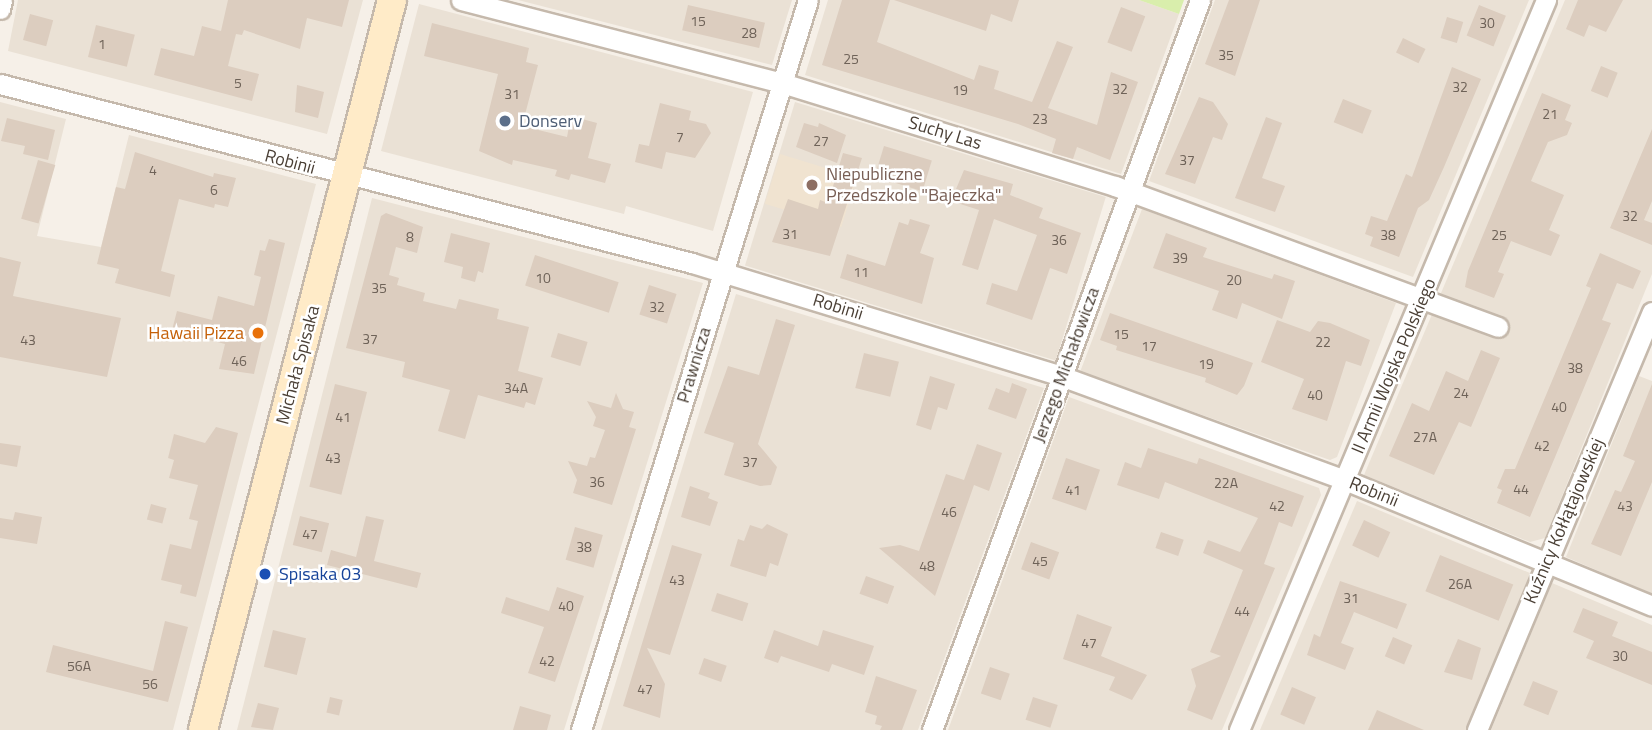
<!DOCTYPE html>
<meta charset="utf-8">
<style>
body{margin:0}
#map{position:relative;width:1652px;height:730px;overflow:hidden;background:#f6f0e8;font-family:"Titillium Web",sans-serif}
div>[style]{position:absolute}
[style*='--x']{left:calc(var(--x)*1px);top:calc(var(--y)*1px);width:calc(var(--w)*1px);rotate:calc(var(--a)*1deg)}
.residential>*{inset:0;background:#eae1d5;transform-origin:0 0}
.education>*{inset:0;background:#f0e3d0;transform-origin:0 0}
.green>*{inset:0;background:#d9eeac}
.building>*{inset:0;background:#dccdbf;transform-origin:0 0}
.roads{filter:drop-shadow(2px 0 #c5b9ac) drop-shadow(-2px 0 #c5b9ac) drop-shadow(0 2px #c5b9ac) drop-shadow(0 -2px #c5b9ac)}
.street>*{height:19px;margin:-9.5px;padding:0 9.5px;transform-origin:9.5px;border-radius:9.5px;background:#fff}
.secondary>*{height:28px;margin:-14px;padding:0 14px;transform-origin:14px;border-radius:14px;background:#ffebc8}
.dots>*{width:19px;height:19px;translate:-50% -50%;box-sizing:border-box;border:4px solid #fff;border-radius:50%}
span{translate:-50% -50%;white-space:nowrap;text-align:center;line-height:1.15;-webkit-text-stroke:5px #fff;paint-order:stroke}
.number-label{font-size:14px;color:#6e6258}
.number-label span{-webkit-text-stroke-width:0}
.service-label{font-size:18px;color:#4e5e75}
.left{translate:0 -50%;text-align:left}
.street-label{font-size:18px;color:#4a3f35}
.education-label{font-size:18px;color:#785e54}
.food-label{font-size:18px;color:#c56008}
.right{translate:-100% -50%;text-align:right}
.transit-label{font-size:18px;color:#164399}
</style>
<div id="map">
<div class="residential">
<div style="clip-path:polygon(18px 0,363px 0,327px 134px,8px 51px)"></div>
<div style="clip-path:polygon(518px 0,792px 0,772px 65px)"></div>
<div style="clip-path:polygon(828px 0,1139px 0,1179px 14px,1121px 174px,805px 75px)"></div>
<div style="clip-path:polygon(1215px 0,1529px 0,1413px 277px,1149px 181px)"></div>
<div style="clip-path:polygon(1565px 0,1652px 0,1652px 274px,1545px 538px,1530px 542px,1364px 475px)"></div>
<div style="clip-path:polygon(419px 4px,753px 92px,713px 231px,626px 206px,624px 214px,381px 151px)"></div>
<div style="clip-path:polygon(0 102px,66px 119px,37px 236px,101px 247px,129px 135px,316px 184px,173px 730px,0 730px)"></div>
<div style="left:795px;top:102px;width:325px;height:171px;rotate:17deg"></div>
<div style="clip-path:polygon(372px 198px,703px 283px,564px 730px,237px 730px)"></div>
<div style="clip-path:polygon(1142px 209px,1396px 303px,1337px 457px,1330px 460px,1080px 372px)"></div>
<div style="clip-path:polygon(736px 294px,1044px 388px,918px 730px,601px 730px)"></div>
<div style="clip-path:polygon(1639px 376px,1652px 381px,1652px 594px,1566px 557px)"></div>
<div style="clip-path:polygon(1069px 397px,1319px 488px,1321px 495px,1222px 730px,948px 730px)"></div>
<div style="clip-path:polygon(1357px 501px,1537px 576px,1472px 730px,1260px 730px)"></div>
<div style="clip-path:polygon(1552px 583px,1652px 625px,1652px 730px,1491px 730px)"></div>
</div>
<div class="education">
<div style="left:780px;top:154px;width:80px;height:52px;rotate:17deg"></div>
</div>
<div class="green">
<div style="clip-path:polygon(1139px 0,1184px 0,1179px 14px)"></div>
</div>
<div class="building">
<div style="clip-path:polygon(228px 0,349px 0,342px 27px,307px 18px,300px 49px,244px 30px,242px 35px,236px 34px,228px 66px,259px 74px,252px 101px,154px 75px,161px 48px,194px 56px,202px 26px,221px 31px)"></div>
<div style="clip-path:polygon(842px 0,890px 0,877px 42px,974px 80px,979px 65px,999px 71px,994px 89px,1032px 102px,1057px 41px,1073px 47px,1048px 108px,1097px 125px,1111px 72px,1138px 82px,1110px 160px,1077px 147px,1073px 159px,1052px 153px,1056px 139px,1018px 124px,822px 65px)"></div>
<div style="clip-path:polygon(894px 0,1019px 0,1012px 22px,991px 14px,986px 31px)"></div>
<div style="clip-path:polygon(1229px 0,1260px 0,1235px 76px,1205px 64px)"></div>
<div style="clip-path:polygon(1578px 0,1623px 0,1606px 32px,1589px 25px,1584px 37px,1566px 29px)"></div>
<div style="left:688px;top:5px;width:79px;height:26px;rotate:13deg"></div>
<div style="left:1479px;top:5px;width:29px;height:33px;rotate:22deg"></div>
<div style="left:1121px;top:7px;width:26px;height:38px;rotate:21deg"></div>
<div style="left:30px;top:14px;width:24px;height:27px;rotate:15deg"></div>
<div style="left:1447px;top:17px;width:17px;height:22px;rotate:17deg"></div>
<div style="clip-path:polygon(432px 23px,529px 48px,526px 62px,538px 65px,522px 126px,567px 137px,571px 116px,597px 123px,588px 158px,611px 164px,605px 183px,571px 174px,569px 180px,555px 176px,557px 170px,513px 160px,512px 165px,479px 151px,498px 74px,424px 56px)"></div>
<div style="left:96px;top:25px;width:40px;height:33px;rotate:14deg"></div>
<div style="left:1403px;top:38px;width:25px;height:16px;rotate:26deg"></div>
<div style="left:1601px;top:66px;width:18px;height:27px;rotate:22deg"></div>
<div style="clip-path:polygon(1452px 67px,1481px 79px,1444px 167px,1429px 200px,1418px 208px,1399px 257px,1370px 246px,1373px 237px,1365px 234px,1371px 216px,1387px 221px,1406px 174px,1412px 177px)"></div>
<div style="clip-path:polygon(297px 85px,324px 92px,318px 118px,295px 112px)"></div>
<div style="clip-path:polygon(1542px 93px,1571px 105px,1565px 120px,1572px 123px,1567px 135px,1548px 142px,1531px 181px,1564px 195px,1549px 230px,1560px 235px,1551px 256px,1511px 241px,1498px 272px,1504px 274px,1494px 298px,1465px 287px,1468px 271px)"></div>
<div style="clip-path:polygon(1199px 97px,1213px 102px,1228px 124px,1222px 140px,1213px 137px,1195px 184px,1165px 174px)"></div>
<div style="left:1343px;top:99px;width:31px;height:25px;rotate:22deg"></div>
<div style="clip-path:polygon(660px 103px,691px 111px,689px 120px,706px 124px,711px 133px,695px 158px,666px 152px,662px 169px,635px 162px,639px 144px,649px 146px)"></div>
<div style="clip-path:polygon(1266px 117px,1282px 123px,1262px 178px,1285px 186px,1275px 212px,1235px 198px)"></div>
<div style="clip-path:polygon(7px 118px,55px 130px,48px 160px,23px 154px,25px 146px,1px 141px)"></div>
<div style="clip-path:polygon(804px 123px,818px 127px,819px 123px,846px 135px,837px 163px,796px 147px)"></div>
<div style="clip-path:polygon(1652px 129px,1652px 201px,1644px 220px,1652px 223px,1652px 245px,1610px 228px)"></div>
<div style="left:884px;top:146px;width:50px;height:32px;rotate:17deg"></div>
<div style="clip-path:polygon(135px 152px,213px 177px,214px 173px,236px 178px,228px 207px,215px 204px,214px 208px,179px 199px,161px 271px,175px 275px,170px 297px,115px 283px,119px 269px,97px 264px,116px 187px,125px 189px)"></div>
<div style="clip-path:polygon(843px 153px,862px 158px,830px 256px,772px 242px,788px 199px,818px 209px,820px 200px,828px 203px)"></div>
<div style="left:38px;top:160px;width:18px;height:61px;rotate:16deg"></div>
<div style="clip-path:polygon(964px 170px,1013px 184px,1010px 195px,1043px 208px,1039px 218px,1081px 233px,1067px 274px,1050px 268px,1032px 320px,986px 304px,992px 283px,1017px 291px,1037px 235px,994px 219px,978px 270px,962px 265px,979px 210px,951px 201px)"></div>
<div style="clip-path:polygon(386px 213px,423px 227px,417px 253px,396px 247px,389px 275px,399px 278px,397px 285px,425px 293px,423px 301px,456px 309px,459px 299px,499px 309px,497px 319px,529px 327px,518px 371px,543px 378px,535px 405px,526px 402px,524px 408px,478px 395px,465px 439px,438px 431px,450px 390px,402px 377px,405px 362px,346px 348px,381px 216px)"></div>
<div style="clip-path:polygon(910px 219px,930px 225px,920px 253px,934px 258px,922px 304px,840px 278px,847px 254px,885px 266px,899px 222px,908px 225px)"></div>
<div style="clip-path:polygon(451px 233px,490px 243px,483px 273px,478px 271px,475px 282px,461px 278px,463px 267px,444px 262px)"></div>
<div style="clip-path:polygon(1166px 233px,1207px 248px,1203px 257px,1272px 279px,1274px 274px,1295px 281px,1282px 319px,1242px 303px,1237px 319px,1212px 310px,1219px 291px,1153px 268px)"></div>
<div style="clip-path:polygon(269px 239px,285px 243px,254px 374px,219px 369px,225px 344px,172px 330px,177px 311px,212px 320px,218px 296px,254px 306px,261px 277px,254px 275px,260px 250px,265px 251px)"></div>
<div style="clip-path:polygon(1600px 253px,1641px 271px,1633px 289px,1617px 283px,1602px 320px,1611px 323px,1530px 517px,1497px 503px,1502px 490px,1497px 488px,1505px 469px,1515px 469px,1591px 288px,1586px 286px)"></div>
<div style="left:535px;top:255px;width:88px;height:32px;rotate:18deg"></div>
<div style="clip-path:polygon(0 257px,21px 262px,13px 296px,121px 318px,107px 377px,0 357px)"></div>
<div style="left:649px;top:285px;width:29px;height:31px;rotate:18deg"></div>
<div style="clip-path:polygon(1110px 313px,1253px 363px,1244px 386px,1237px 395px,1205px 382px,1206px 378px,1116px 350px,1117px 346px,1100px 340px)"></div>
<div style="clip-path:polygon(776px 319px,795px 325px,758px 444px,777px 467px,771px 485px,760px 486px,724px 475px,734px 443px,704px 433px,728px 366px,759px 375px)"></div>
<div style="clip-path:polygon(1277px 320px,1310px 332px,1318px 321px,1330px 323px,1370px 340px,1361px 366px,1346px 361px,1327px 421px,1292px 409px,1304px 379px,1261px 362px)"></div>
<div style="left:558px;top:333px;width:31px;height:25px;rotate:17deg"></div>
<div style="clip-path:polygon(1481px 350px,1500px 358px,1471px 427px,1459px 422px,1434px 475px,1389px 456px,1412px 403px,1429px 411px,1446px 371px,1468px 381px)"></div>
<div style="left:864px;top:353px;width:36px;height:36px;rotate:14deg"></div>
<div style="clip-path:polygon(930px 376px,955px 384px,947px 410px,938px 407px,931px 430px,916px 425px)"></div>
<div style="clip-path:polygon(1012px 383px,1027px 389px,1016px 419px,988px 409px,996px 388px,1009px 393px)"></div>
<div style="left:335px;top:384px;width:33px;height:106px;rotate:14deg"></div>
<div style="clip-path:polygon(1652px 384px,1652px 482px,1621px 556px,1591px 544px,1615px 490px,1621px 492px,1635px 461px,1623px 456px)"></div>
<div style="clip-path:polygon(616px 393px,623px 409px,634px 412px,629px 427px,636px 429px,612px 505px,573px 493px,577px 480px,568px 461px,587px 466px,590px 457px,595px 458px,605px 430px,593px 426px,596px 417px,587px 401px,611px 408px)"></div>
<div style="clip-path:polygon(216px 427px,238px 433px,196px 597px,180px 593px,182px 585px,161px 580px,170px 544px,191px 549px,198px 521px,189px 519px,198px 485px,169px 478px,174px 460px,168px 458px,174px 434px,205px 443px)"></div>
<div style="clip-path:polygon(0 443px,21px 446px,17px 467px,0 464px)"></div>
<div style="clip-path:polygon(977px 444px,1002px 453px,989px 491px,974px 485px,935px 596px,879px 548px,900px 545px,919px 551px,946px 474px,964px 480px)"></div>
<div style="clip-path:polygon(1148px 448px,1197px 464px,1199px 458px,1304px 496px,1292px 527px,1279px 522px,1264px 564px,1275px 568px,1212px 720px,1187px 710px,1196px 686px,1191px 669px,1221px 656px,1210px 652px,1243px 570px,1203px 553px,1208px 540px,1240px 552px,1258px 518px,1165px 482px,1159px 499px,1117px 485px,1125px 462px,1141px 468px)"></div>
<div style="left:1066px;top:458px;width:36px;height:43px;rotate:19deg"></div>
<div style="clip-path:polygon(690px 486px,710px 493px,708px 498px,718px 502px,710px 526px,681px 517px)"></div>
<div style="left:151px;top:504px;width:16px;height:16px;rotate:15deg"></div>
<div style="clip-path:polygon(15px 512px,42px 517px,37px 544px,0 538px,0 518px,13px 520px)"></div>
<div style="left:300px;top:516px;width:30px;height:30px;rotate:14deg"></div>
<div style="clip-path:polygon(366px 516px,384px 520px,374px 561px,421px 573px,417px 588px,327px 565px,331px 550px,356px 557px)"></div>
<div style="left:1364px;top:520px;width:29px;height:28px;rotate:25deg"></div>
<div style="clip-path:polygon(767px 524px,788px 534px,778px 566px,770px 563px,766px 577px,730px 566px,738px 539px,744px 541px,750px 525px,762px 529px)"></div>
<div style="left:575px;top:527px;width:29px;height:34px;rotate:16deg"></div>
<div style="left:1161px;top:532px;width:24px;height:17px;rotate:19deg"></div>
<div style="left:1031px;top:542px;width:30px;height:29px;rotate:20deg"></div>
<div style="clip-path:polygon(672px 545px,702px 554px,670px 655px,647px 648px,665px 684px,660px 718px,623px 706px)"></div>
<div style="left:1440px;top:555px;width:79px;height:39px;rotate:22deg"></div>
<div style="left:866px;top:576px;width:30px;height:19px;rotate:20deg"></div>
<div style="clip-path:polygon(1340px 581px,1407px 604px,1397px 629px,1354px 612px,1341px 643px,1354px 648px,1345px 670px,1307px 655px,1314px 634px,1320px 637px)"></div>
<div style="clip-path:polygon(557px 587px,584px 596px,555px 682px,528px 673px,544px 627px,501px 613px,506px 597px,549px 611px)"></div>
<div style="left:717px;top:593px;width:33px;height:19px;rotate:18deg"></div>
<div style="clip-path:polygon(1583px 608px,1618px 622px,1612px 636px,1652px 652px,1652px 685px,1586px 658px,1594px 641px,1573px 632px)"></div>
<div style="clip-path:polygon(1077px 614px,1112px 627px,1101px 656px,1147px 675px,1132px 700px,1109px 690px,1115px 677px,1063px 659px)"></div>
<div style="clip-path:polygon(165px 621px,188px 627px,168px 702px,46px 672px,53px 645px,153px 671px)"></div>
<div style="left:273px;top:630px;width:34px;height:38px;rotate:14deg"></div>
<div style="clip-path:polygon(774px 630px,818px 646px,823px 630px,874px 646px,864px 675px,832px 664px,829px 672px,781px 656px,778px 663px,764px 658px)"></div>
<div style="left:1393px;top:637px;width:21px;height:21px;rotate:23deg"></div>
<div style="clip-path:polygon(1458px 639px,1481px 648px,1472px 680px,1444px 672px)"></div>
<div style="left:704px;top:658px;width:24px;height:17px;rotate:19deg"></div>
<div style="left:990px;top:667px;width:21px;height:28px;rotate:19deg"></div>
<div style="clip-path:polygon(876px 676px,917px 690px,902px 730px,880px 730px,882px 726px,875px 724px,877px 716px,865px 712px)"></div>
<div style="left:1533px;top:681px;width:27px;height:26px;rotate:22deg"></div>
<div style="left:1292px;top:687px;width:26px;height:30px;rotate:23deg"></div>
<div style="left:330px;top:697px;width:13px;height:16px;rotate:13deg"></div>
<div style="left:1033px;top:697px;width:26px;height:24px;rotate:18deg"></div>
<div style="clip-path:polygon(258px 703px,279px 708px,273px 730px,251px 727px)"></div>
<div style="clip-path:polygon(520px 706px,551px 715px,547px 730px,513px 730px)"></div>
<div style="clip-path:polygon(1377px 710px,1424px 730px,1368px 730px)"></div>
</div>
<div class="roads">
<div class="street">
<div style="--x:461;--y:0;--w:332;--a:14.5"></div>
<div style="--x:782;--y:83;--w:349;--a:17.2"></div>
<div style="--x:1115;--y:186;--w:408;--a:20.2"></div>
<div style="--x:0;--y:9;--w:9;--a:-77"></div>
<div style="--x:0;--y:84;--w:715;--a:14.5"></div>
<div style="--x:692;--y:263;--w:386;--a:17"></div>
<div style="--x:1061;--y:376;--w:302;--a:20.1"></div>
<div style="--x:1345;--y:480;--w:332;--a:22.3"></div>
<div style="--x:581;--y:730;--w:764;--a:-72.73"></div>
<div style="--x:932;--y:730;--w:778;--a:-69.84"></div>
<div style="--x:1239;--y:730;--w:792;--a:-67.19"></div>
<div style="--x:1477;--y:730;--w:453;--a:-67.3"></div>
</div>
<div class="secondary">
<div style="--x:203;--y:730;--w:754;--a:-75.48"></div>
</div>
</div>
<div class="dots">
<div style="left:505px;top:121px;background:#5c6f8a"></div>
<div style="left:812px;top:185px;background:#8d6e63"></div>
<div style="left:258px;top:333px;background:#e8710a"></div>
<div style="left:265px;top:574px;background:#1a4fb4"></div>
</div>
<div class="number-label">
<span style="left:698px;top:21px">15</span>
<span style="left:1487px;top:23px">30</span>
<span style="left:749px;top:33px">28</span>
<span style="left:102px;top:44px">1</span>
<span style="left:1226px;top:55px">35</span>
<span style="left:851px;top:59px">25</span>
<span style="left:238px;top:83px">5</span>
<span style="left:1460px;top:87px">32</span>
<span style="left:1120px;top:89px">32</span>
<span style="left:960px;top:90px">19</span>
<span style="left:512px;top:94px">31</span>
<span style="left:1550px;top:114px">21</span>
<span style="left:1040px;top:119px">23</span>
<span style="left:680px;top:137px">7</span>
<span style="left:821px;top:141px">27</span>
<span style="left:1187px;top:160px">37</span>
<span style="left:153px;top:170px">4</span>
<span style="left:214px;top:190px">6</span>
<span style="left:1630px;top:216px">32</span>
<span style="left:790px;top:234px">31</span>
<span style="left:1388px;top:235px">38</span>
<span style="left:1499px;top:235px">25</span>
<span style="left:410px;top:237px">8</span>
<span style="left:1059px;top:240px">36</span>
<span style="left:1180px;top:258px">39</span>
<span style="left:861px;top:272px">11</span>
<span style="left:543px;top:278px">10</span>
<span style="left:1234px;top:280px">20</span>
<span style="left:379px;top:288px">35</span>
<span style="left:657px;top:307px">32</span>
<span style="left:1121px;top:334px">15</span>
<span style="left:370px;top:339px">37</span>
<span style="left:28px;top:340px">43</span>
<span style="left:1323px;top:342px">22</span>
<span style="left:1149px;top:346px">17</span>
<span style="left:239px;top:361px">46</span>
<span style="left:1206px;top:364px">19</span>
<span style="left:1575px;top:368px">38</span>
<span style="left:516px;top:388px">34A</span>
<span style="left:1461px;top:393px">24</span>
<span style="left:1315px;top:395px">40</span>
<span style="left:1559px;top:407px">40</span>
<span style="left:343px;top:417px">41</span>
<span style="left:1425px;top:437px">27A</span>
<span style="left:1542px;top:446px">42</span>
<span style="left:333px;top:458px">43</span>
<span style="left:750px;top:462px">37</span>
<span style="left:597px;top:482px">36</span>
<span style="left:1226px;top:483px">22A</span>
<span style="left:1521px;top:489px">44</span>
<span style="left:1073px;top:490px">41</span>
<span style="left:1277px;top:506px">42</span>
<span style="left:1625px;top:506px">43</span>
<span style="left:949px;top:512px">46</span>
<span style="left:310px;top:534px">47</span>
<span style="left:584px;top:547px">38</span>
<span style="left:1040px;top:561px">45</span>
<span style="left:927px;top:566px">48</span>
<span style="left:677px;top:580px">43</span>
<span style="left:1460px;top:584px">26A</span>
<span style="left:1351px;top:598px">31</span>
<span style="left:566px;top:606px">40</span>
<span style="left:1242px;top:611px">44</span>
<span style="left:1089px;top:643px">47</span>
<span style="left:1620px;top:656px">30</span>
<span style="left:547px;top:661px">42</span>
<span style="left:79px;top:666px">56A</span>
<span style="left:150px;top:684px">56</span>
<span style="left:645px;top:689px">47</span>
</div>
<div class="service-label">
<span class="left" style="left:519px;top:121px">Donserv</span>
</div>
<div class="street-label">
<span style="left:945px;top:133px;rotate:17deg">Suchy Las</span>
<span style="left:290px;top:162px;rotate:15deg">Robinii</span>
<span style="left:838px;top:307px;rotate:17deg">Robinii</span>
<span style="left:298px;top:365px;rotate:-75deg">Michała Spisaka</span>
<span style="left:694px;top:365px;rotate:-73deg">Prawnicza</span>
<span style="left:1066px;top:365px;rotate:-70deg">Jerzego Michałowicza</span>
<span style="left:1394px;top:366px;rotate:-67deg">II Armii Wojska Polskiego</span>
<span style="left:1374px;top:492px;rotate:22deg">Robinii</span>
<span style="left:1564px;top:521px;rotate:-67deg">Kuźnicy Kołłątajowskiej</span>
</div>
<div class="education-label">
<span class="left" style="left:826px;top:185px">Niepubliczne<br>Przedszkole "Bajeczka"</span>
</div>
<div class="food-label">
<span class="right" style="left:244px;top:333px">Hawaii Pizza</span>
</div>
<div class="transit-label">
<span class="left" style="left:279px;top:574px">Spisaka 03</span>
</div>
</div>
